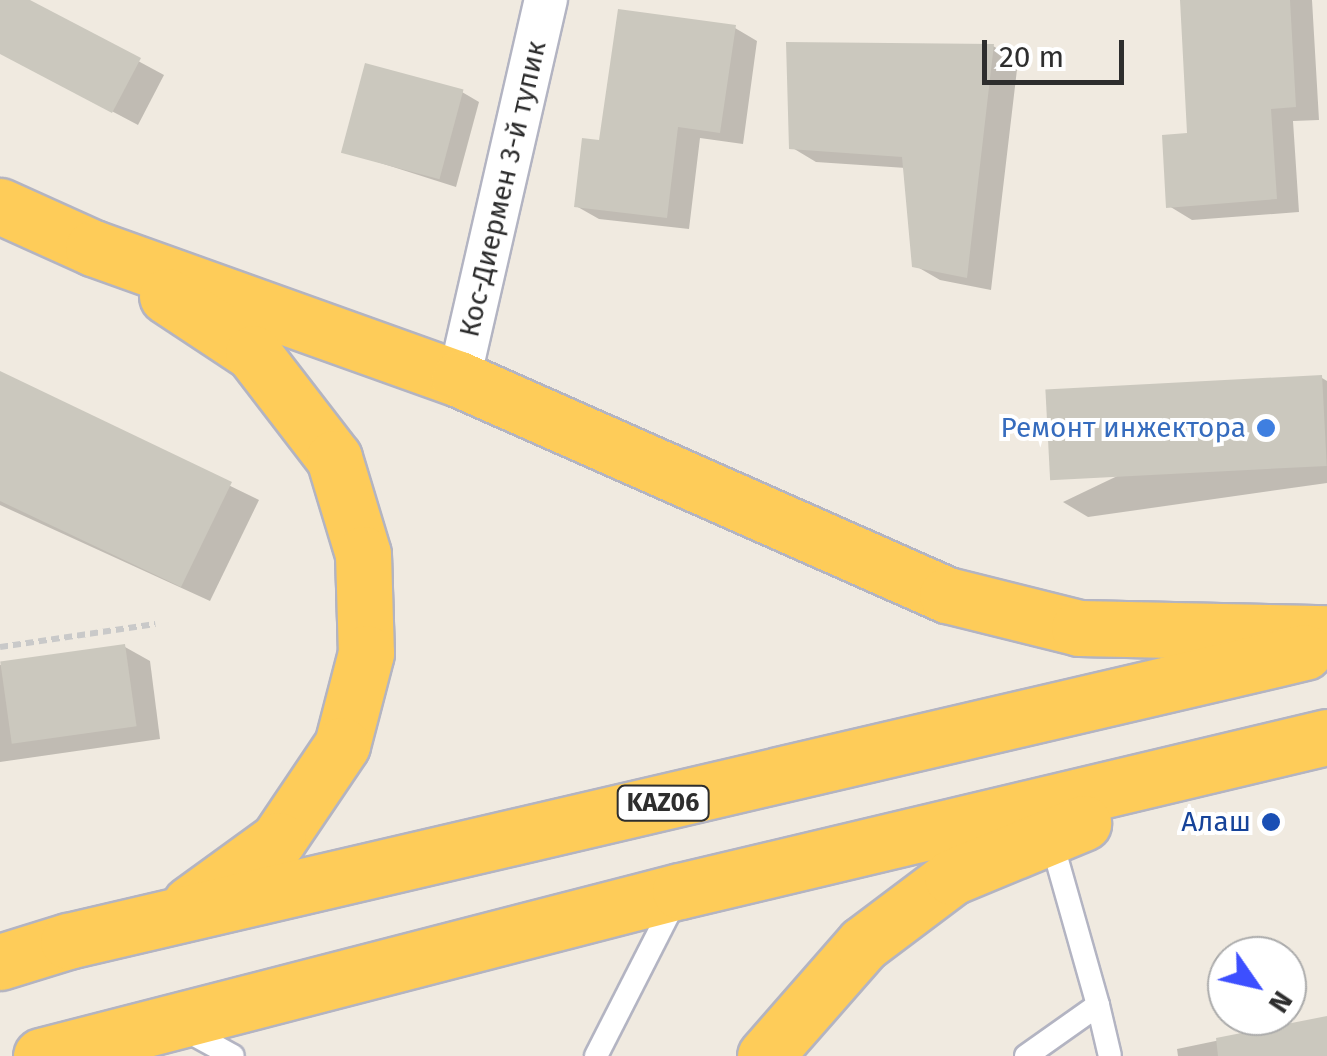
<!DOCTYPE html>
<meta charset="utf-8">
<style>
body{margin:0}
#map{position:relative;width:1327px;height:1056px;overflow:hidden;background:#f0eae0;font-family:"Fira Sans",sans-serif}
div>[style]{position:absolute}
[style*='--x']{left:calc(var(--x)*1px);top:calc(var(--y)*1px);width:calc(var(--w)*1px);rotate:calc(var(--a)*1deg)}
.shadow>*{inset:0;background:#0003}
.building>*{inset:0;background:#cbc8be;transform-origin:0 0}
.path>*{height:6px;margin-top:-3px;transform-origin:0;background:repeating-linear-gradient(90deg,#c9c9c9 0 8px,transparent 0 13px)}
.roads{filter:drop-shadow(2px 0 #b3b4c2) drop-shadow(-2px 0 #b3b4c2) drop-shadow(0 2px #b3b4c2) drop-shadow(0 -2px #b3b4c2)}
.service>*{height:22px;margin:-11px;padding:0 11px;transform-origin:11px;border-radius:11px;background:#fff}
.minor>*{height:42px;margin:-21px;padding:0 21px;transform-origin:21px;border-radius:21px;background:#fff}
.trunk>*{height:55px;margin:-27.5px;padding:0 27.5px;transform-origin:27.5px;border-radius:27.5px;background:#fecc59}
.dots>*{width:28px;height:28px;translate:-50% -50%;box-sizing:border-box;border:5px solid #fff;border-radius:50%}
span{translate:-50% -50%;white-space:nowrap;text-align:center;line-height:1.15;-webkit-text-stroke:8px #fff;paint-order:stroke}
.shield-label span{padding:2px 8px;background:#fff;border:2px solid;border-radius:8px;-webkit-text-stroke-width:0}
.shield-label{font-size:25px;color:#2e2e2e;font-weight:700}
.street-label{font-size:28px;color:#2e2e2e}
.shop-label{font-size:28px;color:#366cbe}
.right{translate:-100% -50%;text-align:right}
.transit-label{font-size:28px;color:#164399}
.north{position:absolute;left:1207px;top:936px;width:100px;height:100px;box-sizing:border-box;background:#fff;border:2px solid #ababab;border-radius:50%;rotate:124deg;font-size:28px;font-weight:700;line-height:40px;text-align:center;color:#2e2e2e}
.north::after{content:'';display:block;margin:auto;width:35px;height:45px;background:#3d4fff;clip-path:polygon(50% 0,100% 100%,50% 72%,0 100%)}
.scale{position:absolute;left:982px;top:40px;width:142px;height:45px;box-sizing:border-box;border:5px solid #2e2e2e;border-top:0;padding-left:12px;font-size:30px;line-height:35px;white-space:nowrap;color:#2e2e2e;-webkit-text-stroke:8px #fff;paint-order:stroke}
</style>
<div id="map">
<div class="shadow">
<div style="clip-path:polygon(0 0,25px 0,164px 75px,138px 125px,0 52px)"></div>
<div style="clip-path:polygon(1194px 0,1312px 0,1319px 120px,1293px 121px,1299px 212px,1192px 220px,1169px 206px,1190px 135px)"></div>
<div style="clip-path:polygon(735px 28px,757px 41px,743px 144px,700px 138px,689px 229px,599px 219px,576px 206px,601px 143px)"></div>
<div style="clip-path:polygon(993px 46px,1018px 61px,991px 290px,940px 280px,914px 265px,906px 168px,816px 162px,791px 147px)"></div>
<div style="clip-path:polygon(462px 92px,479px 102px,456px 187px,343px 151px)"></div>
<div style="clip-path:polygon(0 374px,259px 500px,210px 601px,0 505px)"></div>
<div style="clip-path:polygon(1322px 378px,1327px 381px,1327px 483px,1088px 517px,1063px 502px)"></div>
<div style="clip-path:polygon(125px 647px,150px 661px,160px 739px,0 762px,0 665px)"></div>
<div style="clip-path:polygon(1327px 1018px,1327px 1056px,1178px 1056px,1177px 1049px)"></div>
</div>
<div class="building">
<div style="clip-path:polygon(0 0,30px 0,141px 58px,112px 113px,0 54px)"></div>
<div style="clip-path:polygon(1180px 0,1290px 0,1296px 107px,1271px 109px,1277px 199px,1166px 208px,1162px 135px,1187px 133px)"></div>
<div style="clip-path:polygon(618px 9px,736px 25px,720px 133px,678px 127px,667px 218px,574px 207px,582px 138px,599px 140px)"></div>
<div style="clip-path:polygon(786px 42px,994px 44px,967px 278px,912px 267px,902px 157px,789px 149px)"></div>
<div style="left:365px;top:63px;width:102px;height:93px;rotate:15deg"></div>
<div style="clip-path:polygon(0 371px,232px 482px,181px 587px,0 501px)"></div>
<div style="left:1322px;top:375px;width:91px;height:277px;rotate:87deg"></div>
<div style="left:125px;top:644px;width:83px;height:126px;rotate:82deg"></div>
<div style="clip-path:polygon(1327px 1016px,1327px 1056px,1218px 1056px,1216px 1038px)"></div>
</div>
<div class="path">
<div style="--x:0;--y:647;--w:157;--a:-8.4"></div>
</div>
<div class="roads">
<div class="service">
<div style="--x:1098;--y:1005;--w:52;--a:76.8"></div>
<div style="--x:180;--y:1027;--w:60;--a:28.7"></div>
<div style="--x:596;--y:1056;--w:176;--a:-63"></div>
<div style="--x:1026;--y:1056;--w:88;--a:-35.3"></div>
<div style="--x:1098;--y:1005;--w:177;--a:-105.8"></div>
</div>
<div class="minor">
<div style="--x:459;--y:379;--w:389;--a:-77.1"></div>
</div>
<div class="trunk">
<div style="--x:0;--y:206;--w:102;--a:24.3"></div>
<div style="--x:93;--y:248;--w:389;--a:19.7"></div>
<div style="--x:459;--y:379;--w:534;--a:23.88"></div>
<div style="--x:947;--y:595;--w:136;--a:14"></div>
<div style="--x:1079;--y:628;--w:248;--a:1.2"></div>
<div style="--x:167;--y:296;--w:103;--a:33.5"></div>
<div style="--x:253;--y:353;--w:133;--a:52.4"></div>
<div style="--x:334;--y:458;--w:100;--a:73.2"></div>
<div style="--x:363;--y:554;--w:99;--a:88.3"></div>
<div style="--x:366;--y:653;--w:95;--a:104.6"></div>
<div style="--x:342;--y:745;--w:115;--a:124"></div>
<div style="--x:278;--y:840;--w:109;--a:144"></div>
<div style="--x:0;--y:962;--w:71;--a:-17.2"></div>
<div style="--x:68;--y:941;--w:1270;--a:-13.15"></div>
<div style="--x:41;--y:1056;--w:660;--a:-14.48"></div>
<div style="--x:680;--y:891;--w:665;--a:-13.39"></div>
<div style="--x:765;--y:1056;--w:149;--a:-48.8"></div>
<div style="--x:863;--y:944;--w:111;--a:-37"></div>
<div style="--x:952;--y:877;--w:142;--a:-22.4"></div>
</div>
</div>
<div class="dots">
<div style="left:1266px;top:428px;background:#3f7fe0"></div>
<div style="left:1271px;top:822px;background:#1a4fb4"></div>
</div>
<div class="shield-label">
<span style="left:663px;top:803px">KАZ06</span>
</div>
<div class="street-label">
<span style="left:503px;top:189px;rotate:-77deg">Кос-Диермен 3-й тупик</span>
</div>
<div class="shop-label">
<span class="right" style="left:1246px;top:428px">Ремонт инжектора</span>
</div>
<div class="transit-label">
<span class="right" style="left:1251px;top:822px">Алаш</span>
</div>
<div class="north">N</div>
<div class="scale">20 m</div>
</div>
